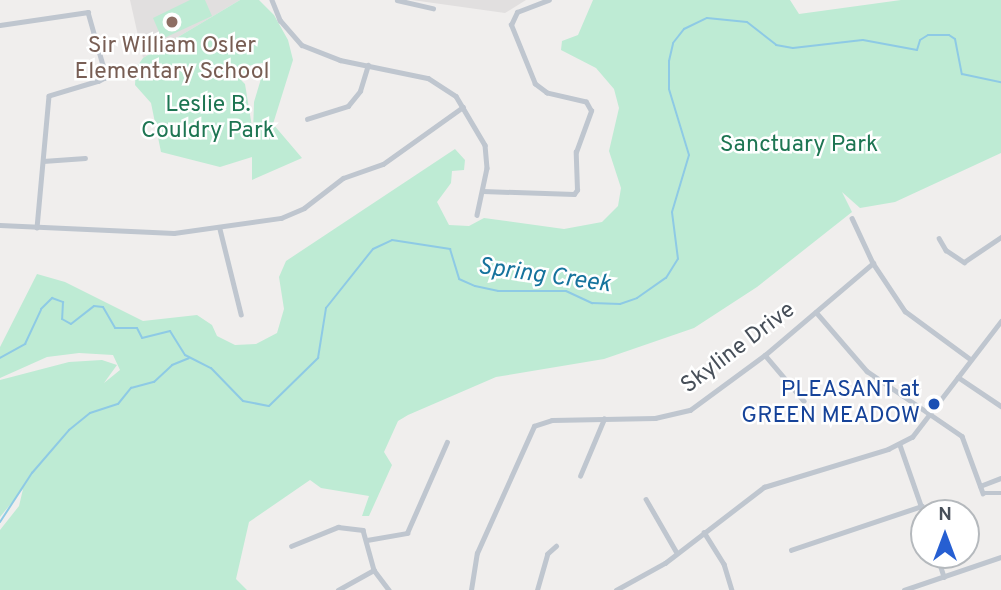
<!DOCTYPE html>
<style>
body{margin:0}
#map{position:relative;width:1001px;height:590px;overflow:hidden;background:#f0eeed;font-family:Overpass,sans-serif}
div>[style]{position:absolute}
[style*='--x']{left:calc(var(--x)*1px);top:calc(var(--y)*1px);width:calc(var(--w)*1px);rotate:calc(var(--a)*1deg)}
.education>*{inset:0;background:#e1dfdf}
.green>*{inset:0;background:#beebd4}
.stream>*{height:2px;margin:-1px;padding:0 1px;transform-origin:1px;border-radius:1px;background:#8ecae5}
.street>*{height:4.5px;margin:-2.25px;padding:0 2.25px;transform-origin:2.25px;border-radius:2.25px;background:#bfc6cf}
.dots>*{width:19px;height:19px;translate:-50% -50%;box-sizing:border-box;border:4px solid #fff;border-radius:50%}
span{translate:-50% -50%;white-space:nowrap;text-align:center;line-height:1.15;-webkit-text-stroke:5px #fff;paint-order:stroke}
.education-label{font-size:23px;color:#785e54}
.park-label{font-size:23px;color:#1d7552}
.street-label{font-size:23px;color:#474f59}
.transit-label{font-size:23px;color:#164399}
.right{translate:-100% -50%;text-align:right}
.water-label{font-size:24px;color:#16739d;font-style:italic}
.north{position:absolute;left:910px;top:499px;width:70px;height:70px;box-sizing:border-box;background:#fff;border:2px solid #b5b9bd;border-radius:50%;rotate:0deg;font-size:19px;font-weight:700;line-height:28px;text-align:center;color:#474f59}
.north::after{content:'';display:block;margin:auto;width:24px;height:32px;background:#265fd2;clip-path:polygon(50% 0,100% 100%,50% 72%,0 100%)}
</style>
<div id="map">
<div class="education">
<div style="clip-path:polygon(130px 0,240px 0,143px 58px)"></div>
<div style="clip-path:polygon(412px 0,526px 0,505px 13px)"></div>
</div>
<div class="green">
<div style="clip-path:polygon(190px 0,205px 0,212px 16px,162px 39px,153px 18px)"></div>
<div style="clip-path:polygon(evenodd,240px 0,259px 0,274px 15px,288px 40px,293px 60px,273px 124px,302px 158px,252px 180px,252px 157px,220px 167px,161px 152px,151px 103px,135px 85px,136px 68px,143px 58px,240px 0,266px 62px,254px 102px,253px 133px,245px 84px,239px 78px,246px 75px,244px 67px,266px 62px)"></div>
<div style="clip-path:polygon(593px 0,790px 0,799px 14px,901px 0,1001px 0,1001px 153px,895px 202px,860px 208px,842px 192px,852px 212px,757px 287px,694px 328px,604px 359px,496px 377px,408px 415px,398px 421px,384px 452px,392px 465px,369px 516px,362px 516px,369px 496px,321px 488px,310px 480px,249px 522px,236px 579px,247px 590px,0 590px,0 530px,19px 506px,23px 489px,0 517px,0 380px,69px 362px,102px 360px,117px 365px,104px 383px,120px 370px,113px 355px,79px 353px,47px 357px,0 378px,0 347px,37px 274px,65px 282px,143px 321px,197px 315px,212px 325px,217px 336px,235px 345px,256px 344px,277px 333px,284px 309px,279px 277px,286px 261px,455px 149px,465px 160px,464px 170px,452px 171px,451px 183px,437px 202px,449px 225px,469px 226px,484px 218px,564px 229px,602px 222px,618px 206px,621px 188px,609px 151px,619px 108px,614px 89px,596px 68px,561px 50px,562px 41px,578px 35px)"></div>
</div>
<div class="stream">
<div style="--x:0;--y:358;--w:29;--a:-29"></div>
<div style="--x:25;--y:344;--w:38;--a:-65"></div>
<div style="--x:41;--y:309;--w:16;--a:-45"></div>
<div style="--x:52;--y:298;--w:12;--a:20"></div>
<div style="--x:63;--y:302;--w:17;--a:93"></div>
<div style="--x:62;--y:319;--w:10;--a:29"></div>
<div style="--x:71;--y:324;--w:29;--a:-38"></div>
<div style="--x:94;--y:306;--w:9;--a:6"></div>
<div style="--x:103;--y:307;--w:24;--a:60"></div>
<div style="--x:115;--y:328;--w:22;--a:0"></div>
<div style="--x:137;--y:328;--w:11;--a:63"></div>
<div style="--x:142;--y:338;--w:29;--a:-14"></div>
<div style="--x:170;--y:331;--w:28;--a:58"></div>
<div style="--x:185;--y:355;--w:29;--a:27"></div>
<div style="--x:211;--y:368;--w:46;--a:45.9"></div>
<div style="--x:243;--y:401;--w:26;--a:11"></div>
<div style="--x:269;--y:406;--w:69;--a:-44.4"></div>
<div style="--x:318;--y:358;--w:51;--a:-80.9"></div>
<div style="--x:326;--y:308;--w:75;--a:-51.5"></div>
<div style="--x:373;--y:249;--w:21;--a:-25"></div>
<div style="--x:392;--y:240;--w:59;--a:8.8"></div>
<div style="--x:450;--y:249;--w:31;--a:73"></div>
<div style="--x:459;--y:279;--w:17;--a:24"></div>
<div style="--x:475;--y:286;--w:24;--a:12"></div>
<div style="--x:498;--y:291;--w:68;--a:0"></div>
<div style="--x:566;--y:291;--w:29;--a:25"></div>
<div style="--x:592;--y:303;--w:28;--a:2"></div>
<div style="--x:620;--y:304;--w:18;--a:-19"></div>
<div style="--x:637;--y:298;--w:35;--a:-35"></div>
<div style="--x:666;--y:278;--w:22;--a:-58"></div>
<div style="--x:678;--y:259;--w:47;--a:-97.3"></div>
<div style="--x:672;--y:212;--w:59;--a:-73.4"></div>
<div style="--x:689;--y:155;--w:69;--a:-106.9"></div>
<div style="--x:669;--y:89;--w:28;--a:-90"></div>
<div style="--x:669;--y:61;--w:18;--a:-77"></div>
<div style="--x:673;--y:43;--w:18;--a:-52"></div>
<div style="--x:684;--y:29;--w:25;--a:-26"></div>
<div style="--x:707;--y:18;--w:40;--a:5.7"></div>
<div style="--x:747;--y:22;--w:37;--a:38"></div>
<div style="--x:776;--y:45;--w:17;--a:10"></div>
<div style="--x:793;--y:48;--w:70;--a:-6.5"></div>
<div style="--x:863;--y:40;--w:55;--a:10.5"></div>
<div style="--x:917;--y:50;--w:10;--a:-73"></div>
<div style="--x:920;--y:40;--w:9;--a:-32"></div>
<div style="--x:928;--y:35;--w:21;--a:0"></div>
<div style="--x:949;--y:35;--w:7;--a:34"></div>
<div style="--x:955;--y:39;--w:36;--a:79"></div>
<div style="--x:962;--y:74;--w:40;--a:12"></div>
<div style="--x:0;--y:522;--w:59;--a:-56.9"></div>
<div style="--x:32;--y:473;--w:57;--a:-49.3"></div>
<div style="--x:69;--y:430;--w:27;--a:-39"></div>
<div style="--x:90;--y:413;--w:29;--a:-18"></div>
<div style="--x:118;--y:404;--w:21;--a:-51"></div>
<div style="--x:131;--y:388;--w:24;--a:-15"></div>
<div style="--x:154;--y:382;--w:25;--a:-43"></div>
<div style="--x:172;--y:365;--w:18;--a:-22"></div>
</div>
<div class="street">
<div style="--x:272;--y:0;--w:22;--a:68"></div>
<div style="--x:280;--y:20;--w:33;--a:49"></div>
<div style="--x:302;--y:45;--w:41;--a:21.5"></div>
<div style="--x:340;--y:60;--w:90;--a:11.6"></div>
<div style="--x:428;--y:78;--w:33;--a:33"></div>
<div style="--x:456;--y:96;--w:57;--a:59.4"></div>
<div style="--x:485;--y:145;--w:23;--a:85"></div>
<div style="--x:487;--y:168;--w:48;--a:102"></div>
<div style="--x:397;--y:0;--w:37;--a:13"></div>
<div style="--x:0;--y:25;--w:89;--a:-8.4"></div>
<div style="--x:88;--y:12;--w:62;--a:74.2"></div>
<div style="--x:105;--y:72;--w:6;--a:90"></div>
<div style="--x:105;--y:78;--w:7;--a:153"></div>
<div style="--x:99;--y:81;--w:52;--a:163.3"></div>
<div style="--x:49;--y:96;--w:132;--a:95.2"></div>
<div style="--x:307;--y:119;--w:43;--a:-17.6"></div>
<div style="--x:348;--y:106;--w:19;--a:-51"></div>
<div style="--x:360;--y:91;--w:27;--a:-73"></div>
<div style="--x:43;--y:161;--w:42;--a:-4.1"></div>
<div style="--x:483;--y:191;--w:91;--a:1.9"></div>
<div style="--x:574;--y:194;--w:5;--a:-53"></div>
<div style="--x:577;--y:190;--w:38;--a:-92"></div>
<div style="--x:576;--y:152;--w:44;--a:-69.9"></div>
<div style="--x:591;--y:111;--w:10;--a:-119"></div>
<div style="--x:586;--y:102;--w:40;--a:-167"></div>
<div style="--x:547;--y:93;--w:15;--a:-143"></div>
<div style="--x:535;--y:84;--w:64;--a:-112.1"></div>
<div style="--x:511;--y:25;--w:14;--a:-65"></div>
<div style="--x:517;--y:12;--w:34;--a:-21"></div>
<div style="--x:852;--y:218;--w:50;--a:65"></div>
<div style="--x:873;--y:263;--w:58;--a:56.3"></div>
<div style="--x:905;--y:311;--w:81;--a:36.4"></div>
<div style="--x:0;--y:225;--w:174;--a:2.6"></div>
<div style="--x:174;--y:233;--w:108;--a:-8"></div>
<div style="--x:281;--y:218;--w:25;--a:-23"></div>
<div style="--x:304;--y:208;--w:49;--a:-37.6"></div>
<div style="--x:343;--y:178;--w:42;--a:-19.3"></div>
<div style="--x:383;--y:164;--w:98;--a:-35.5"></div>
<div style="--x:220;--y:229;--w:88;--a:76.1"></div>
<div style="--x:939;--y:238;--w:14;--a:60"></div>
<div style="--x:946;--y:250;--w:22;--a:34"></div>
<div style="--x:964;--y:262;--w:45;--a:-34"></div>
<div style="--x:816;--y:312;--w:78;--a:49.2"></div>
<div style="--x:867;--y:371;--w:115;--a:34.4"></div>
<div style="--x:962;--y:436;--w:61;--a:69.8"></div>
<div style="--x:983;--y:493;--w:18;--a:0"></div>
<div style="--x:765;--y:355;--w:60;--a:49.7"></div>
<div style="--x:958;--y:377;--w:52;--a:34"></div>
<div style="--x:900;--y:445;--w:73;--a:70.8"></div>
<div style="--x:580;--y:476;--w:62;--a:-67.2"></div>
<div style="--x:980;--y:486;--w:22;--a:-21"></div>
<div style="--x:646;--y:499;--w:62;--a:60.1"></div>
<div style="--x:704;--y:532;--w:38;--a:58"></div>
<div style="--x:724;--y:564;--w:27;--a:73"></div>
<div style="--x:367;--y:540;--w:41;--a:-9.9"></div>
<div style="--x:407;--y:533;--w:99;--a:-66.3"></div>
<div style="--x:291;--y:546;--w:51;--a:-22"></div>
<div style="--x:338;--y:527;--w:25;--a:7"></div>
<div style="--x:363;--y:530;--w:41;--a:74.6"></div>
<div style="--x:374;--y:570;--w:25;--a:53"></div>
<div style="--x:791;--y:550;--w:138;--a:-18.6"></div>
<div style="--x:937;--y:555;--w:23;--a:72"></div>
<div style="--x:338;--y:590;--w:41;--a:-29.1"></div>
<div style="--x:471;--y:590;--w:37;--a:-81"></div>
<div style="--x:477;--y:553;--w:139;--a:-65.8"></div>
<div style="--x:534;--y:426;--w:19;--a:-18"></div>
<div style="--x:552;--y:420;--w:103;--a:-1.1"></div>
<div style="--x:655;--y:418;--w:36;--a:-13"></div>
<div style="--x:690;--y:410;--w:93;--a:-36.3"></div>
<div style="--x:765;--y:355;--w:142;--a:-40.4"></div>
<div style="--x:537;--y:590;--w:37;--a:-74"></div>
<div style="--x:547;--y:554;--w:12;--a:-42"></div>
<div style="--x:616;--y:590;--w:56;--a:-28.9"></div>
<div style="--x:665;--y:563;--w:125;--a:-37.5"></div>
<div style="--x:764;--y:487;--w:130;--a:-17"></div>
<div style="--x:888;--y:449;--w:27;--a:-27"></div>
<div style="--x:912;--y:437;--w:146;--a:-52.5"></div>
<div style="--x:904;--y:590;--w:102;--a:-18.8"></div>
</div>
<div class="dots">
<div style="left:172px;top:22px;background:#8d6e63"></div>
<div style="left:934px;top:404px;background:#1a4fb4"></div>
</div>
<div class="education-label">
<span style="left:172px;top:60px">Sir William Osler<br>Elementary School</span>
</div>
<div class="park-label">
<span style="left:208px;top:119px">Leslie B.<br>Couldry Park</span>
<span style="left:799px;top:146px">Sanctuary Park</span>
</div>
<div class="street-label">
<span style="left:739px;top:349px;rotate:-37deg">Skyline Drive</span>
</div>
<div class="transit-label">
<span class="right" style="left:920px;top:404px">PLEASANT at<br>GREEN MEADOW</span>
</div>
<div class="water-label">
<span style="left:544px;top:277px;rotate:8deg">Spring Creek</span>
</div>
<div class="north">N</div>
</div>
